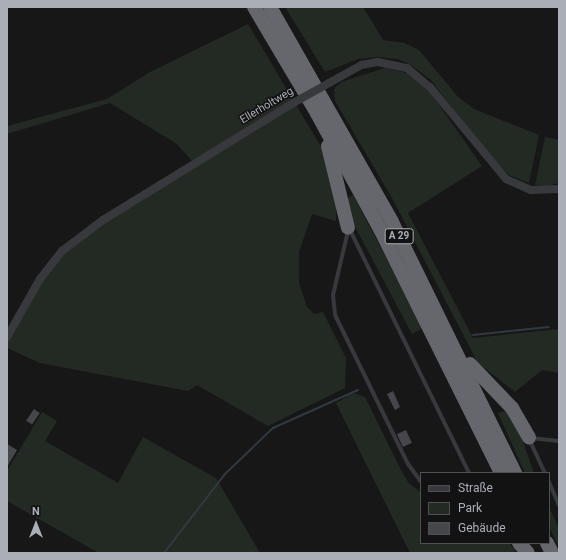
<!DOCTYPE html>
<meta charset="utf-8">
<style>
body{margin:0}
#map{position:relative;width:566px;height:560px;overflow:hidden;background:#171718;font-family:Roboto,sans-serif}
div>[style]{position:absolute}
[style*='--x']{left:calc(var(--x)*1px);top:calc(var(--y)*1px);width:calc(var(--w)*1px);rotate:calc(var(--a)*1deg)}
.green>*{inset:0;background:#232a24}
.stream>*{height:2px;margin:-1px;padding:0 1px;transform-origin:1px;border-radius:1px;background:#313940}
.building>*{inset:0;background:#46474b;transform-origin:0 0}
.lane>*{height:4px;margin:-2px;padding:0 2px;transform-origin:2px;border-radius:2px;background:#38393d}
.street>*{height:8px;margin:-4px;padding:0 4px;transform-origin:4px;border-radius:4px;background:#38393d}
.highway>*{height:14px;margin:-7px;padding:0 7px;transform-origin:7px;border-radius:7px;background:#65676d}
.street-bridge>*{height:8px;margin:-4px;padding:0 4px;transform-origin:4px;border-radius:4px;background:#38393d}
span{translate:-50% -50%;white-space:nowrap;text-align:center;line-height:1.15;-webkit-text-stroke:3px #121213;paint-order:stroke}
.shield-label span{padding:1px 3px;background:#121213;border:1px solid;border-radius:3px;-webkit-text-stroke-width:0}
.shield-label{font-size:10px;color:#aaaeb7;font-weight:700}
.street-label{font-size:11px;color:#aaaeb7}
.frame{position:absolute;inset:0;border:8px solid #aaaeb7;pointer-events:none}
.legend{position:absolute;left:420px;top:472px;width:130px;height:72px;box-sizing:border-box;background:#121213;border:1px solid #4f5055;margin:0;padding:5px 7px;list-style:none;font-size:12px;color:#aaaeb7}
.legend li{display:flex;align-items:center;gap:8px;height:20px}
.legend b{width:20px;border:1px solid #4f5055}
.north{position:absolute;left:16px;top:504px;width:40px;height:40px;-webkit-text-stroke:3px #121213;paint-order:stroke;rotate:0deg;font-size:11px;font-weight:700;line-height:16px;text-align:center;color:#aaaeb7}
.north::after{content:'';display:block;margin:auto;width:14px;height:18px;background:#aaaeb7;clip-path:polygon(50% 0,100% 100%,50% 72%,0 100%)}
</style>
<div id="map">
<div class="green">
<div style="clip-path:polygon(285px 7px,363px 7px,383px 40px,404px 43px,419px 50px,459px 98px,474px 109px,539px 135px,529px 183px,509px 175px,488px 154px,431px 80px,411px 65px,398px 59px,378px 57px,358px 59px,325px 72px)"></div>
<div style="clip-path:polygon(248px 24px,324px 152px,336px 201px,336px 221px,312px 214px,299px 252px,299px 283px,307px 307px,314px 314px,323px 312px,346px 358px,345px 388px,268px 426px,197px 385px,188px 391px,40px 363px,7px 348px,7px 330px,60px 250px,192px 161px,177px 144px,110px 103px,7px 134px,7px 126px,107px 99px,150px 72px)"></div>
<div style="clip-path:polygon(385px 68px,411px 74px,427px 88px,482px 166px,408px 213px,473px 338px,559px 329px,559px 373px,542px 370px,515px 392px,478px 363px,392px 198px,335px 101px,334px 89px,341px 82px)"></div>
<div style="clip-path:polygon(545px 137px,559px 140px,559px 183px,547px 186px,535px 185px)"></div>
<div style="clip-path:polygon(353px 195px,423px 328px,412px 334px,351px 219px,346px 199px)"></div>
<div style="clip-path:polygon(353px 393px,365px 397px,401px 470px,408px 482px,421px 493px,421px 543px,509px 543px,517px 553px,410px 553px,336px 403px)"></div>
<div style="clip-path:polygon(509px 410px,521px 436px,534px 473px,525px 473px,498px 413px)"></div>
<div style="clip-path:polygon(42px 412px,57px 421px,45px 441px,118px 483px,143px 437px,216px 478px,260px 553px,99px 553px,7px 501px,7px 471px)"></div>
<div style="clip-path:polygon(549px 507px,559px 529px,559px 548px,549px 526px)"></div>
</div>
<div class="stream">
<div style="--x:473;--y:335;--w:76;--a:-6"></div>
<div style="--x:164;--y:553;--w:100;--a:-52.3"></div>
<div style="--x:225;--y:474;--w:66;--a:-43.8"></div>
<div style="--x:273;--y:428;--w:93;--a:-24.1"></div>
</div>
<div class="building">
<div style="clip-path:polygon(393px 391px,400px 407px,395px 410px,387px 394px)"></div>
<div style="left:34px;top:409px;width:7px;height:14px;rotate:34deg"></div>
<div style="left:406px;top:430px;width:14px;height:10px;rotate:65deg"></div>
<div style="clip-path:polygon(7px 444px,17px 450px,7px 467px)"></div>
</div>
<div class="lane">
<div style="--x:350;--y:230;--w:271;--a:63.9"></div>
<div style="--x:348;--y:231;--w:66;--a:103.2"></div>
<div style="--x:333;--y:295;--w:20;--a:84"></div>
<div style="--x:335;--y:315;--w:166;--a:63.9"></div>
<div style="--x:408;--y:464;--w:22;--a:54"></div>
<div style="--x:531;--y:438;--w:28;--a:6"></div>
<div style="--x:530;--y:441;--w:35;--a:65"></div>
<div style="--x:549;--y:482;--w:25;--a:67"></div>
</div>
<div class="street">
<div style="--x:329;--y:83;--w:38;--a:-29"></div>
<div style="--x:362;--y:65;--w:16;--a:-11"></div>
<div style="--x:378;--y:62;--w:30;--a:12"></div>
<div style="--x:407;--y:68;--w:30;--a:40"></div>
<div style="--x:430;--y:87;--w:119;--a:50.4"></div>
<div style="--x:506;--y:179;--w:27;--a:24"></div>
<div style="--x:531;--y:190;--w:28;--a:-2"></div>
<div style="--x:7;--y:337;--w:67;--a:-60.4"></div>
<div style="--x:40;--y:279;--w:36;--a:-52"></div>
<div style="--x:62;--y:251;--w:51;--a:-37.1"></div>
<div style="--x:103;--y:220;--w:225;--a:-31.6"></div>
</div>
<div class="highway">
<div style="--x:254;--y:7;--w:117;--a:59.3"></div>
<div style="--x:314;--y:108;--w:138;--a:61.4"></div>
<div style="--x:380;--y:229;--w:272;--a:63.6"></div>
<div style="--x:270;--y:7;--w:247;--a:60.4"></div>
<div style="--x:392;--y:222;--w:280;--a:63.9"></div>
<div style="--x:328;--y:146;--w:84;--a:76.3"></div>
<div style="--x:470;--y:364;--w:61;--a:46.3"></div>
<div style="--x:512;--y:408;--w:34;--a:60"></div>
<div style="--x:519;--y:543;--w:13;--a:48"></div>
<div style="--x:547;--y:543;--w:11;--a:63"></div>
</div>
<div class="street-bridge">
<div style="--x:295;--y:102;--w:39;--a:-29"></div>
</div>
<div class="shield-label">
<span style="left:399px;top:236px">A 29</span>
</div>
<div class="street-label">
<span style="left:267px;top:106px;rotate:-31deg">Ellerholtweg</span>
</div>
<div class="frame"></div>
<ul class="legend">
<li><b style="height:5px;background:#38393d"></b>Straße</li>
<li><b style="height:11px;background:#232a24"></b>Park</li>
<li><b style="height:11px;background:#46474b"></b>Gebäude</li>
</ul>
<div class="north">N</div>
</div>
